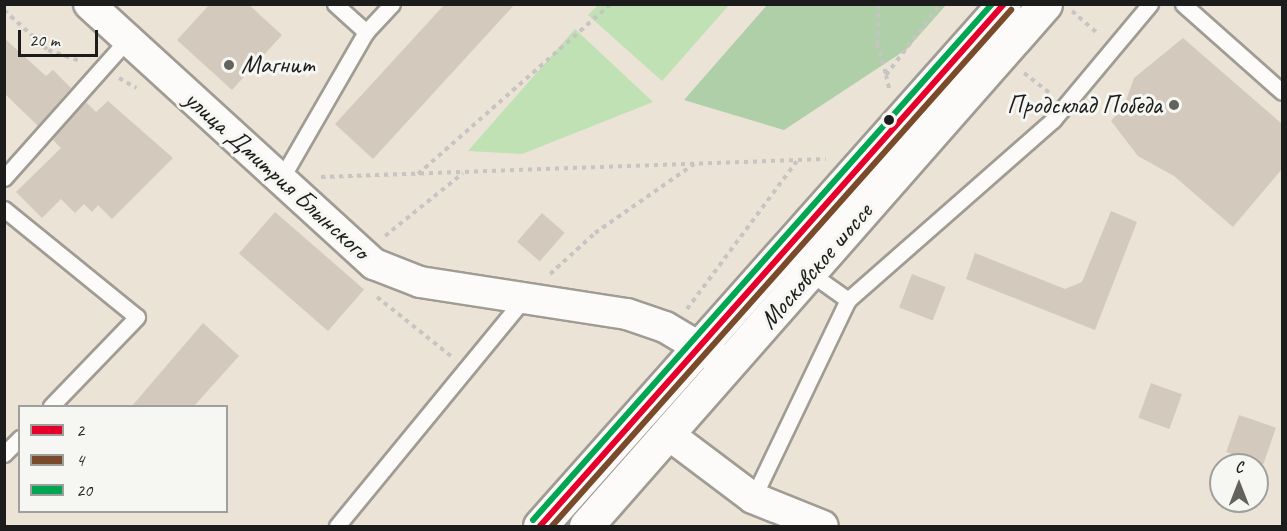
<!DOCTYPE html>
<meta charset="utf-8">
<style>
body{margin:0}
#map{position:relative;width:1287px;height:531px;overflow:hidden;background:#eae3d6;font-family:Caveat,sans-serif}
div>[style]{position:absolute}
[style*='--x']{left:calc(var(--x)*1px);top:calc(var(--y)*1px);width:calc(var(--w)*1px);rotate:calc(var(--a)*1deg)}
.green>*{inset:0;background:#bfe1b3}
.forest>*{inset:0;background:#aecfa7}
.building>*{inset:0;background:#d3cabd;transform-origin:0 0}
.path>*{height:4px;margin-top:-2px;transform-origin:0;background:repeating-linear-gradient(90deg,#c6c5c2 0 4.5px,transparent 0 9px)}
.roads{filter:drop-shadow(2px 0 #a09c94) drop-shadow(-2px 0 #a09c94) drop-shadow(0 2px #a09c94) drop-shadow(0 -2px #a09c94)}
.service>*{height:15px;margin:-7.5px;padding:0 7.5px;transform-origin:7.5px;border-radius:7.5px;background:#fcfbf9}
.minor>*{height:30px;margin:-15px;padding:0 15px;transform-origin:15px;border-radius:15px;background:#fcfbf9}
.primary>*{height:33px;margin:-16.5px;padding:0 16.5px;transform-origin:16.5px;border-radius:16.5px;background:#fcfbf9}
.bus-1>*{height:6px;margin:-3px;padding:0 3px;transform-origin:3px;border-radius:3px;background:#e4002b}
.bus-2>*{height:6px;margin:-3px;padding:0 3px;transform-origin:3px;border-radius:3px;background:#7a4b2a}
.bus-3>*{height:6px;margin:-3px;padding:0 3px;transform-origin:3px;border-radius:3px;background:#00a651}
.dots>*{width:16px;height:16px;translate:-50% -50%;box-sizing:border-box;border:3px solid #f6f6f2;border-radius:50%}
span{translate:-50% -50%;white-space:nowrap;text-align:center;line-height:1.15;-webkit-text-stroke:6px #f6f6f2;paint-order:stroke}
.poi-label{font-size:26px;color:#1c1c1c}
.left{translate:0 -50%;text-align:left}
.right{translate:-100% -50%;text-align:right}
.street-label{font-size:26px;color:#1c1c1c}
.frame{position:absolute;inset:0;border:6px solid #1c1c1c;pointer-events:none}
.legend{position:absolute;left:18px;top:405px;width:210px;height:108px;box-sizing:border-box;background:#f6f6f2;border:2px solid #9f9f9c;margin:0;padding:8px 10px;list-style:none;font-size:18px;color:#1c1c1c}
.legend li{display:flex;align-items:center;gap:12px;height:30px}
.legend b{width:30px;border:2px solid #9f9f9c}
.north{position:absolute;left:1209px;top:453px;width:60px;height:60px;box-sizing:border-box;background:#f6f6f2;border:2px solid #9f9f9c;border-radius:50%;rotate:0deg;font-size:16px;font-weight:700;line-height:24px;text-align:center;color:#1c1c1c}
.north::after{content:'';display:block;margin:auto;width:21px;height:27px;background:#64625d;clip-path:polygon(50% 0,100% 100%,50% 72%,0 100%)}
.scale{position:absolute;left:18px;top:30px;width:80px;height:27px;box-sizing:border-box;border:3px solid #1c1c1c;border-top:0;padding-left:8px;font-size:18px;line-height:21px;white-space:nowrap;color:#1c1c1c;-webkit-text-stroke:4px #f6f6f2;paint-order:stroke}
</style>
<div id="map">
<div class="green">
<div style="clip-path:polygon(598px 5px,598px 4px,729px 5px,662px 81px,588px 15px)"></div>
<div style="clip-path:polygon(575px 29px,653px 102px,522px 154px,468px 151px)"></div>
</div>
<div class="forest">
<div style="clip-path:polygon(767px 5px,767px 4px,946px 5px,907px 49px,784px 130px,684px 100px)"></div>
</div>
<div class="building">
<div style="clip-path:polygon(210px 4px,248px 4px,282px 35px,232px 90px,177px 40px)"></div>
<div style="clip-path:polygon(445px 4px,515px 4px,373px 159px,335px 124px)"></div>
<div style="clip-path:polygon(4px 38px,46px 76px,53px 70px,71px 88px,38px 126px,4px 93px)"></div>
<div style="clip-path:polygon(1183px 38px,1282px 124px,1282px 169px,1233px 227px,1174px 176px,1138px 156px,1111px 121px,1124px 106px,1134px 78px)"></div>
<div style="clip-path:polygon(85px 101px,96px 112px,108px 101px,173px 158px,112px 219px,98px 205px,92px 212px,84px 204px,75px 213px,61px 199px,42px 218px,16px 192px,61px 148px,52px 139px)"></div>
<div style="clip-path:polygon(1111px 211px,1137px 222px,1095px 330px,966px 279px,975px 253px,1065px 289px,1082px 282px)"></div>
<div style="left:275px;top:212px;width:118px;height:55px;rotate:41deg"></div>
<div style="left:542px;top:213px;width:30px;height:38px;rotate:41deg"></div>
<div style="left:912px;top:274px;width:36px;height:36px;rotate:21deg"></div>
<div style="clip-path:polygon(203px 323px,239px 356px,194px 406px,132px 406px)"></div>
<div style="left:1151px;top:383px;width:33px;height:37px;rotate:20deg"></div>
<div style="left:1239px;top:415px;width:39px;height:39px;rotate:19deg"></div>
</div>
<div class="path">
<div style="--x:878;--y:4;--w:39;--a:91"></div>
<div style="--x:877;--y:43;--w:32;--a:74"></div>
<div style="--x:4;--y:10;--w:59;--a:42.3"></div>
<div style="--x:48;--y:50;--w:36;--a:19"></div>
<div style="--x:1072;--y:11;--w:35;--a:41"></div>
<div style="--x:1024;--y:73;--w:34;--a:38"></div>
<div style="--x:119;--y:78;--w:20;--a:30"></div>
<div style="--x:889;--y:88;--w:13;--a:-103"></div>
<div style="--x:886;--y:75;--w:89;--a:-52.7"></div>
<div style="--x:418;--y:174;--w:257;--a:-41.4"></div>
<div style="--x:321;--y:177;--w:505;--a:-2.04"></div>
<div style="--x:385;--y:236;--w:100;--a:-38.9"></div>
<div style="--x:550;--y:274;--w:61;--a:-42.3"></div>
<div style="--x:595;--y:233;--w:121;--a:-34.9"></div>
<div style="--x:377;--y:297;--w:95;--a:38.6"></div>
<div style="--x:687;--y:309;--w:184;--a:-53.4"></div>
</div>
<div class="roads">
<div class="service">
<div style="--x:335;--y:4;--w:42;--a:42.1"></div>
<div style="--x:366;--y:32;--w:38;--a:-47"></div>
<div style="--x:1183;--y:4;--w:132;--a:41.6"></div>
<div style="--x:4;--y:178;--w:185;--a:-48.3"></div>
<div style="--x:281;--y:179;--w:170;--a:-60"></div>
<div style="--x:4;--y:209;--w:171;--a:39.1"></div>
<div style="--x:137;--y:317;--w:124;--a:134"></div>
<div style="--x:810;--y:273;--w:47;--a:35.4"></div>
<div style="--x:4;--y:454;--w:23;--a:-45"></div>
<div style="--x:753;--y:498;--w:220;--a:-64.4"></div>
<div style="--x:848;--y:300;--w:273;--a:-41.3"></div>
<div style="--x:1053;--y:120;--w:151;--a:-50.1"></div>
<div style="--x:337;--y:526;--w:296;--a:-50.6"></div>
</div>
<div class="minor">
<div style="--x:89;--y:4;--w:386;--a:42.4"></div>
<div style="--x:374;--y:264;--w:49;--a:21.4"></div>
<div style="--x:420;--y:282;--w:209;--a:8.8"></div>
<div style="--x:627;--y:314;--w:40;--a:18.9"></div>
<div style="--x:665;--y:327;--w:63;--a:30.7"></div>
<div style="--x:668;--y:434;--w:106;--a:37"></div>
<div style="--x:753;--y:498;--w:75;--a:21.8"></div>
</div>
<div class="primary">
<div style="--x:540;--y:526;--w:698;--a:-48.37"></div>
<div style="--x:586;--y:526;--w:695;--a:-48.67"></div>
</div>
</div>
<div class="bus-1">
<div style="--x:540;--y:526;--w:698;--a:-48.37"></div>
</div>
<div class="bus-2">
<div style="--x:552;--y:526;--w:691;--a:-48.35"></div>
</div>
<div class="bus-3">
<div style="--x:533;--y:520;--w:691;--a:-48.35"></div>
</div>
<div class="dots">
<div style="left:229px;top:65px;background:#64625d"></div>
<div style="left:1174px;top:105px;background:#64625d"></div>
<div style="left:889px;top:120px;background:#1c1c1c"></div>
</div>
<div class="poi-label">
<span class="left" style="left:241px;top:65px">Магнит</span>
<span class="right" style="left:1162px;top:105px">Продсклад Победа</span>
</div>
<div class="street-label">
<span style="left:277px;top:175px;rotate:42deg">улица Дмитрия Блынского</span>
<span style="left:816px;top:266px;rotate:-49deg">Московское шоссе</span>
</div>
<div class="frame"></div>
<ul class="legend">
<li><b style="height:8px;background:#e4002b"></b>2</li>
<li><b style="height:8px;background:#7a4b2a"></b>4</li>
<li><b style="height:8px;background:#00a651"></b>20</li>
</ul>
<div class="north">С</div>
<div class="scale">20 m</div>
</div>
